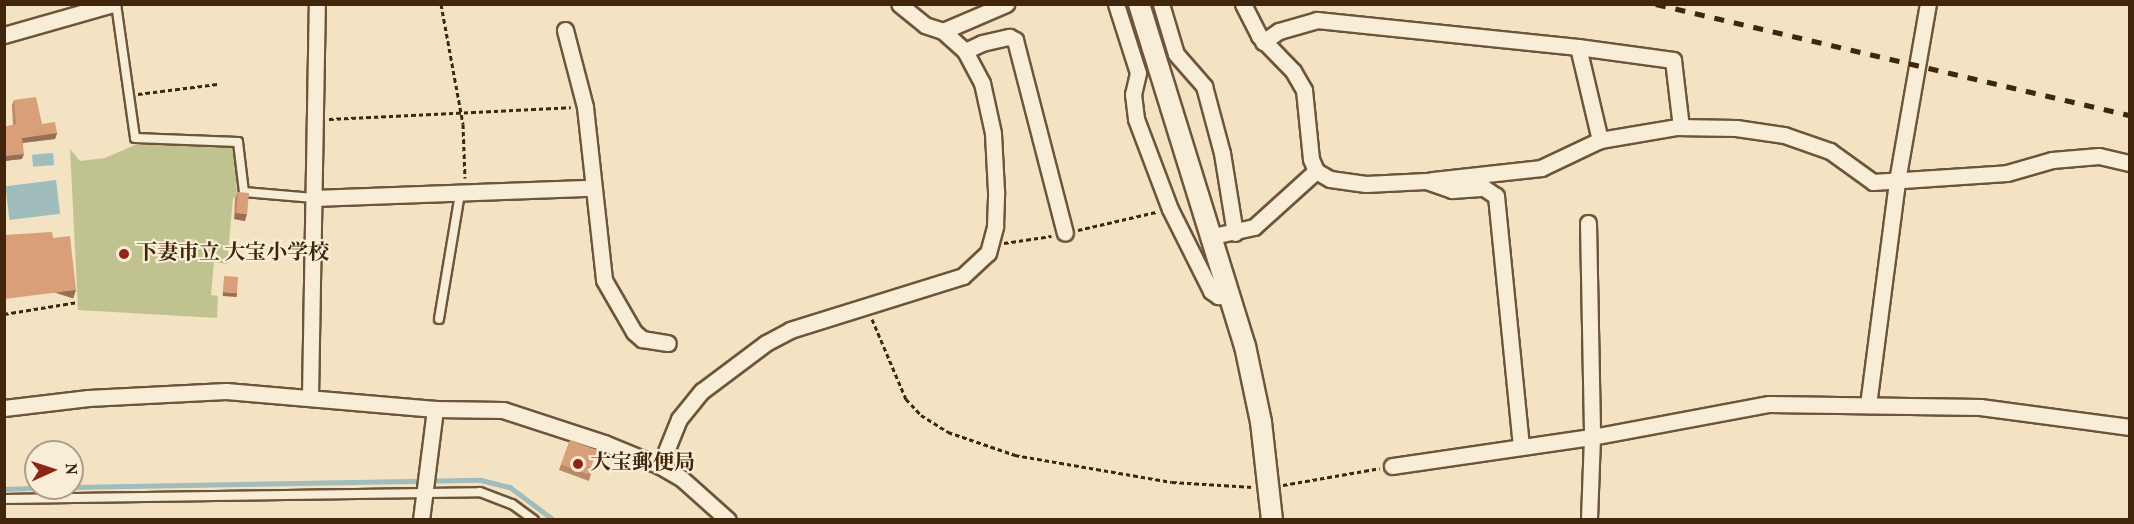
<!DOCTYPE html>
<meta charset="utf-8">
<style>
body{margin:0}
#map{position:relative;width:2134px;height:524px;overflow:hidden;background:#f4e3c2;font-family:Vollkorn,"Noto Serif JP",serif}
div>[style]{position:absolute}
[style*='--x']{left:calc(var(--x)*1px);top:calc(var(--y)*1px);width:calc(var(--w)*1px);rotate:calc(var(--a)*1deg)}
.green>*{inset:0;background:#c0c390}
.water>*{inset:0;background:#a0bcbd;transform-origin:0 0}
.stream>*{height:4.5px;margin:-2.25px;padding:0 2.25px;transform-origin:2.25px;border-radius:2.25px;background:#a0bcbd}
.path>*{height:3px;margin-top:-1.5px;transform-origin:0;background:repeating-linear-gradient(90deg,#41260b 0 4.5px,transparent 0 7.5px)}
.roads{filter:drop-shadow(2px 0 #6e5539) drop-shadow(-2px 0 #6e5539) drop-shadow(0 2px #6e5539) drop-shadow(0 -2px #6e5539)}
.service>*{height:8px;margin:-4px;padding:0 4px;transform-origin:4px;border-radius:4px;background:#f8edd7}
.minor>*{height:15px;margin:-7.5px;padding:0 7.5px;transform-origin:7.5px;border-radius:7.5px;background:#f8edd7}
.tertiary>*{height:20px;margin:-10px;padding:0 10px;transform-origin:10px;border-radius:10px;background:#f8edd7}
.rail>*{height:4.5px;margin-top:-2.25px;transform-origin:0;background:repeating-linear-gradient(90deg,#41260b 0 10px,transparent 0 20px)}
.wall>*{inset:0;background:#bb8967}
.shaded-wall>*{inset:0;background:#986f54;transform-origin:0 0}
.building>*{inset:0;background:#d99f78;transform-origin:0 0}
.dots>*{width:16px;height:16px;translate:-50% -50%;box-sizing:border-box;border:3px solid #f8edd7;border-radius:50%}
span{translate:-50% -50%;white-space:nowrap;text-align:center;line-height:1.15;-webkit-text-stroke:4.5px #f8edd7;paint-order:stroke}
.poi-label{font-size:21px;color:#41260b;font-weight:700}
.left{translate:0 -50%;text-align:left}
.frame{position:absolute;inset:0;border:6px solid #41260b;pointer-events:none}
.north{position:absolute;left:24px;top:440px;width:60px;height:60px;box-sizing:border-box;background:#f8edd7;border:2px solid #af9d85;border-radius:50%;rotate:87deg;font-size:16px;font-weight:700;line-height:24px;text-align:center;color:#41260b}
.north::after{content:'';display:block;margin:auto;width:21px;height:27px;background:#8f2418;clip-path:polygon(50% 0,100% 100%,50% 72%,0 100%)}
</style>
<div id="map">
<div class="green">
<div style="clip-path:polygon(235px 143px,237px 197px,233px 198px,227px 264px,214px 262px,211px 295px,218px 296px,217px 318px,78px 310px,70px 149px,80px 161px,105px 158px,135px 145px)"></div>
</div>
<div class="water">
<div style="left:53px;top:153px;width:12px;height:21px;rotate:85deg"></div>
<div style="left:56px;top:180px;width:34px;height:51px;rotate:83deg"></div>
</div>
<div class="stream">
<div style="--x:72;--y:487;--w:409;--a:-1"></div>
<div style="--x:481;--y:480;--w:30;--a:14"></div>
<div style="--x:510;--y:487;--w:55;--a:36.9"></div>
<div style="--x:4;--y:489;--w:32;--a:-2"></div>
</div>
<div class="path">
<div style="--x:441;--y:4;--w:122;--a:79.6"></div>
<div style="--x:463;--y:124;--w:54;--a:87.9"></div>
<div style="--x:138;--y:94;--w:80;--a:-7.2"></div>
<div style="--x:329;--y:119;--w:242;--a:-2.8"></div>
<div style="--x:1078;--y:230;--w:80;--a:-13"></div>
<div style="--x:1004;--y:243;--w:48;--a:-8.5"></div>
<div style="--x:4;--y:314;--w:75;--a:-9.2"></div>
<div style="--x:872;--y:319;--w:87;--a:67"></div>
<div style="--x:906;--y:399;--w:22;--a:47"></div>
<div style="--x:921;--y:415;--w:32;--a:32"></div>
<div style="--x:948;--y:432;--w:71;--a:18.9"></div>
<div style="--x:1015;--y:455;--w:159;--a:9.8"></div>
<div style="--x:1172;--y:482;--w:81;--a:3.5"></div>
<div style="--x:1283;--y:485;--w:98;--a:-9.9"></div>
</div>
<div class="roads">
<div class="service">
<div style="--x:116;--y:4;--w:135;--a:81.9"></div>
<div style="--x:135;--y:138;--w:103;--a:2.2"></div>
<div style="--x:238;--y:142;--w:50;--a:83.2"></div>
<div style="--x:244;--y:192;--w:70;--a:4.9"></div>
<div style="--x:439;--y:319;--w:127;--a:-80.5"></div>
<div style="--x:4;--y:499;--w:476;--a:-0.8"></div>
<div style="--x:480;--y:492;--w:34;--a:21"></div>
<div style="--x:512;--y:504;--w:27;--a:36"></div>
</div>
<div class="minor">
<div style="--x:1116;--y:4;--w:72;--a:72.3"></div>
<div style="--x:1138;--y:73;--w:22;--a:103"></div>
<div style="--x:1133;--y:94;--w:25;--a:83"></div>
<div style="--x:1136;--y:119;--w:96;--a:69.3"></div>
<div style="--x:1170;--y:209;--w:92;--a:63.4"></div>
<div style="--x:1211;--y:291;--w:9;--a:36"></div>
<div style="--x:1218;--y:296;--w:13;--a:-4"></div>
<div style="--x:1161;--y:4;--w:52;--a:73.3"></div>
<div style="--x:1176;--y:54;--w:43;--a:48.8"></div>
<div style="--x:1204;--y:86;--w:69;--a:75"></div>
<div style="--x:1222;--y:153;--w:81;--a:80.8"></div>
<div style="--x:1243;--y:4;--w:36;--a:63"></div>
<div style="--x:1259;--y:36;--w:49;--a:45.8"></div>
<div style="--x:1293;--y:71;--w:22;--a:60"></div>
<div style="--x:1304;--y:90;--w:69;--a:84.2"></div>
<div style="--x:1311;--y:159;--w:13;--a:67"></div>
<div style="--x:1316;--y:171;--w:16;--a:30"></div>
<div style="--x:1330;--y:179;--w:36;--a:8"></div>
<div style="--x:1366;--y:184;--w:60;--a:-2.9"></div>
<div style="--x:1426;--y:181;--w:28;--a:19"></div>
<div style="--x:1452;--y:190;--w:32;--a:-4"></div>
<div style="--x:1484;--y:188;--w:14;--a:34"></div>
<div style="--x:1496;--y:196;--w:251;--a:84.3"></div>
<div style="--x:565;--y:30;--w:80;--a:75.4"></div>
<div style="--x:585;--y:107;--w:174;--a:83.7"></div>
<div style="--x:604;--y:280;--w:60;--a:60"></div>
<div style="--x:634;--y:332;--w:11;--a:41"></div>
<div style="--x:642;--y:339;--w:26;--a:9"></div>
<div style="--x:943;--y:31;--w:69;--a:-23.2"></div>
<div style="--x:4;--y:35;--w:113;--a:-15.9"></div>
<div style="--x:1263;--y:42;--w:19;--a:-35"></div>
<div style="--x:1279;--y:31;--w:40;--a:-16"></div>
<div style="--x:1317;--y:20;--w:262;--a:5.9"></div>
<div style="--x:1578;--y:47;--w:96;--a:76.7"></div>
<div style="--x:1600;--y:140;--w:65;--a:154.6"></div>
<div style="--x:1541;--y:168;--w:110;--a:173.7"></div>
<div style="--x:1578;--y:47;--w:96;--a:7.8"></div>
<div style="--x:1673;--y:60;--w:67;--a:83.2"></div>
<div style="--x:965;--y:51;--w:19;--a:-25"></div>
<div style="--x:982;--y:43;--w:28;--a:-13"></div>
<div style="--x:1009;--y:37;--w:7;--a:27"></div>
<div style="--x:1015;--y:40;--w:199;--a:75.5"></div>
<div style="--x:1600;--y:140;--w:77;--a:-9.7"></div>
<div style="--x:1676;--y:127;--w:60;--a:1"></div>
<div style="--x:1736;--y:128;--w:49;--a:8.3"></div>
<div style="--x:1784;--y:135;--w:49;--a:19.2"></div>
<div style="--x:1830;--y:151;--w:53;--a:35.8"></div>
<div style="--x:1873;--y:182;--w:134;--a:-3.8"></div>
<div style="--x:2007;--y:173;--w:47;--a:-16.1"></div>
<div style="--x:2052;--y:160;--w:47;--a:-4.9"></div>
<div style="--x:2099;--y:156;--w:32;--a:13"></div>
<div style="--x:314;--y:198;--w:277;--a:-2.1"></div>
<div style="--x:1588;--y:223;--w:214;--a:88.9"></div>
<div style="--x:1592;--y:437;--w:83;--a:92.1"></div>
<div style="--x:1213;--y:236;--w:42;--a:-12.4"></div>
<div style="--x:1254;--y:227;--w:84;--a:-42.1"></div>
<div style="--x:310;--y:397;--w:393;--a:-89"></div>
<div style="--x:1868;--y:405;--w:226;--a:-82.6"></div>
<div style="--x:1897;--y:181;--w:180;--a:-80.1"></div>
<div style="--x:4;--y:408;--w:85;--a:-6.8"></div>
<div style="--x:88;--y:398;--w:138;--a:-2.9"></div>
<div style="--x:226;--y:391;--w:210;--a:4.9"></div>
<div style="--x:435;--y:409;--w:68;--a:0.8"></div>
<div style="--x:503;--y:410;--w:106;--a:18.1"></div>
<div style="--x:604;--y:443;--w:61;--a:22.3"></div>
<div style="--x:660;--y:466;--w:24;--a:30"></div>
<div style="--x:681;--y:478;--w:63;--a:41.8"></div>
<div style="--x:660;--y:466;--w:51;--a:-68"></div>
<div style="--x:679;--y:419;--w:36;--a:-51"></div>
<div style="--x:702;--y:391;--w:80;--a:-36.9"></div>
<div style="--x:766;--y:343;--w:27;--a:-28"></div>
<div style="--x:790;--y:330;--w:181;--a:-17.3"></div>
<div style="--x:963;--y:276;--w:34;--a:-43"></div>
<div style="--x:988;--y:253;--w:28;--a:-75"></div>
<div style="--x:995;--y:226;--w:35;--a:-88"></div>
<div style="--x:996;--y:191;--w:58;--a:-93"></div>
<div style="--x:993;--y:133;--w:51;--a:-102.4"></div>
<div style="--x:982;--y:83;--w:36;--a:-118"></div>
<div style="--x:965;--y:51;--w:30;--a:-138"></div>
<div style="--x:943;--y:31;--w:19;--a:-162"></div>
<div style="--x:925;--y:25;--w:33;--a:-141"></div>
<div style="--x:1392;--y:466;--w:202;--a:-8.3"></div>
<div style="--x:1592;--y:437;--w:180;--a:-10.6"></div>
<div style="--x:1769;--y:404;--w:211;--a:0.8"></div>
<div style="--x:1980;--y:407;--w:151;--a:7.6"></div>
<div style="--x:421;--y:520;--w:112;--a:-82.8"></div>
</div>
<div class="tertiary">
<div style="--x:1139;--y:4;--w:358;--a:72.8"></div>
<div style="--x:1245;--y:346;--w:78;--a:78.1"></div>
<div style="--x:1261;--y:422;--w:99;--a:83.6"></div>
</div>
</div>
<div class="rail">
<div style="--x:1656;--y:4;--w:487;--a:13.2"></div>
</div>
<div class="wall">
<div style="clip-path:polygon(14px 100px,42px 124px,57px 133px,55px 139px,23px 143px,22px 159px,4px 161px,4px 127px,13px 125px,12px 105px)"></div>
<div style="clip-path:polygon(238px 192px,245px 221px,234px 219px,235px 198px)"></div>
<div style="clip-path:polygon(570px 440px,591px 474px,589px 481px,559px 470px)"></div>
</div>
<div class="shaded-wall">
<div style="clip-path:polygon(57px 133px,55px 139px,20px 143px,22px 138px)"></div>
<div style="clip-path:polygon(24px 154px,22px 159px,4px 161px,4px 156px)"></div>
<div style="clip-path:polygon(236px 213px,247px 214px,245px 221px,234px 219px)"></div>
<div style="left:76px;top:290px;width:9px;height:73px;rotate:108deg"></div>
<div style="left:223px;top:292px;width:14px;height:4px;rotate:4deg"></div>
</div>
<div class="building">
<div style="clip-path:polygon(36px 97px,42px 124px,55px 122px,57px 133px,22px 138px,24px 154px,4px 156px,4px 127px,16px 124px,14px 100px)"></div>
<div style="left:238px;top:192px;width:11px;height:21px;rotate:5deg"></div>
<div style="clip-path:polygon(52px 232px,53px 238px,70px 236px,76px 290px,4px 299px,4px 235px)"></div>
<div style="left:224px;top:276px;width:14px;height:16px;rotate:4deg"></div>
<div style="left:570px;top:440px;width:29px;height:26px;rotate:20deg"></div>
</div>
<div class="dots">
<div style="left:124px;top:254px;background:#8f2418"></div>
<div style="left:578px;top:464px;background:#8f2418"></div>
</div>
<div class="poi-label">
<span class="left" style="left:136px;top:254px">下妻市立 大宝小学校</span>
<span class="left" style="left:590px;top:464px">大宝郵便局</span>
</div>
<div class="frame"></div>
<div class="north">N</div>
</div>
